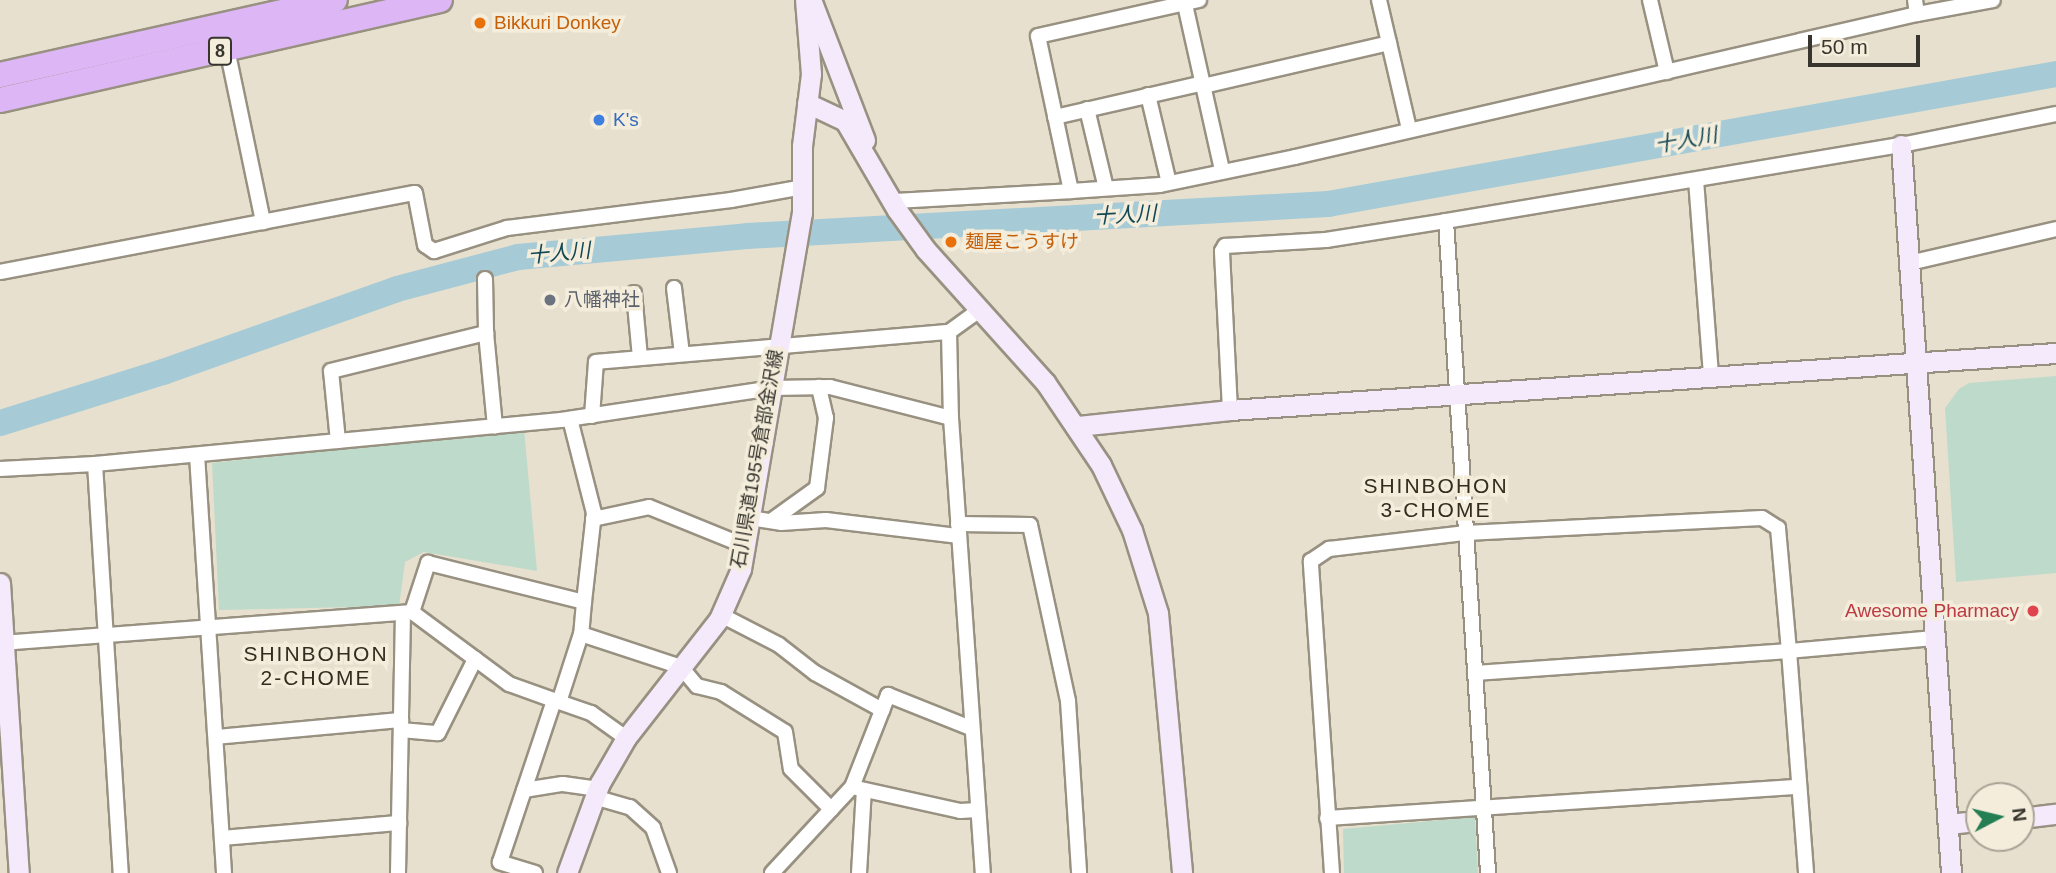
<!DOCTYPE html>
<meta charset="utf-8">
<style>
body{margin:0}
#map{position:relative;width:2056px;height:873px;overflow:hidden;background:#e7e0ce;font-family:Helvetica,"Noto Sans JP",sans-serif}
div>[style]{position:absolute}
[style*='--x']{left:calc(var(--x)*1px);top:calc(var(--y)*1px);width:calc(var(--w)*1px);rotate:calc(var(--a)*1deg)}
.green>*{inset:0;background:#bedacb}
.river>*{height:26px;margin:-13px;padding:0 13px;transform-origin:13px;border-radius:13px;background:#a6cbd6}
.roads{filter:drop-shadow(2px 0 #989181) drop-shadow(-2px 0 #989181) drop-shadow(0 2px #989181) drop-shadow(0 -2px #989181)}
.street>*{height:14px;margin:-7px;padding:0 7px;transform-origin:7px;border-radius:7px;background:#fff}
.secondary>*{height:19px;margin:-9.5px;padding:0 9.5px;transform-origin:9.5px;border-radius:9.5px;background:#f5e9fc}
.highway>*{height:24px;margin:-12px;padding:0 12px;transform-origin:12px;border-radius:12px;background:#ddb7f5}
.dots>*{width:19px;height:19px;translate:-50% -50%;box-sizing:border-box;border:4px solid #f4eddb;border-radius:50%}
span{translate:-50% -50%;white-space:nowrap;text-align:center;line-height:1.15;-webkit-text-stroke:7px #f4eddb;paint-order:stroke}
.shield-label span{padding:2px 5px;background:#f4eddb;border:2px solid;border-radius:5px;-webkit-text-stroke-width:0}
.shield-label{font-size:18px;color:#37352e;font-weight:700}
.food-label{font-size:19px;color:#c56008}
.left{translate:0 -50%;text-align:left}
.shop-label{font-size:19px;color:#366cbe}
.worship-label{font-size:19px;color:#5b616d}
.street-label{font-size:19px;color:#37352e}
.health-label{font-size:19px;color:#be3a42}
.right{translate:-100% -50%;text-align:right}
.water-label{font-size:21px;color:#124754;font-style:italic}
.neighbourhood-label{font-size:21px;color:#322d1f;letter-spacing:2px}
.north{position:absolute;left:1965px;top:782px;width:70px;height:70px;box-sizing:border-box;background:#f4eddb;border:2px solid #a8a396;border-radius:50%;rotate:83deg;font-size:19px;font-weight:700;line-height:28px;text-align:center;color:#37352e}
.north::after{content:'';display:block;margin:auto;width:24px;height:32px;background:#247e53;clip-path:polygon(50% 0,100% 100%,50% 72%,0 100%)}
.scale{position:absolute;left:1808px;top:35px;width:112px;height:32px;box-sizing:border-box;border:4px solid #37352e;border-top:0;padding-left:9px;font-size:21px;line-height:24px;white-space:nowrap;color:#37352e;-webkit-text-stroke:5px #f4eddb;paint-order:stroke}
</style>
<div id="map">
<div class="green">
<div style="clip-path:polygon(2056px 376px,2056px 573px,1956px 582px,1945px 408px,1959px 389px,1969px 383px)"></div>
<div style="clip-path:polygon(524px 429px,537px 571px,424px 552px,405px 562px,399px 606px,219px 610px,212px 463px)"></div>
<div style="clip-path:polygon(1475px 817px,1478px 873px,1344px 873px,1343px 829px)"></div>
</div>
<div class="river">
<div style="--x:0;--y:423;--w:171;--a:-17.4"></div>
<div style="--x:163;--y:372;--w:248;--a:-19.5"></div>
<div style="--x:397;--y:289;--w:125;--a:-14.8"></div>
<div style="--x:518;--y:257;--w:230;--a:-5.2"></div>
<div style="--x:747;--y:236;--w:582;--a:-3.15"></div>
<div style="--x:1328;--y:204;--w:740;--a:-10.12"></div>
</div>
<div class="roads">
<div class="street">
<div style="--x:1184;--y:0;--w:174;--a:77.4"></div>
<div style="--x:1379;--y:0;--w:132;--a:76.9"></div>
<div style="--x:1650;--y:0;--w:74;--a:76.7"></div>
<div style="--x:1917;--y:14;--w:77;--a:-10.4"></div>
<div style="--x:227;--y:49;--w:177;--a:78.2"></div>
<div style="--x:1203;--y:86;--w:191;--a:-13"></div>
<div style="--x:1148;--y:95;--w:90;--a:76.6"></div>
<div style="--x:1087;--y:109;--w:81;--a:76.5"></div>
<div style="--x:1055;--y:117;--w:152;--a:-12.9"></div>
<div style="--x:1696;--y:180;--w:198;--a:85.6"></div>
<div style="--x:1071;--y:191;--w:89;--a:-3.9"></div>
<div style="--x:1160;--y:185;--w:138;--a:-11.7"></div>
<div style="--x:1295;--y:157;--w:638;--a:-12.95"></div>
<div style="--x:1917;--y:14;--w:14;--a:-98"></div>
<div style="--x:893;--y:201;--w:178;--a:-3.2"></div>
<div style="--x:1071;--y:191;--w:158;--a:-102"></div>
<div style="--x:1038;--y:36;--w:165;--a:-12.6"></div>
<div style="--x:1446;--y:221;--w:653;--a:86.31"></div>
<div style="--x:1909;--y:263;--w:151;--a:-13"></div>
<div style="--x:0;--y:272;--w:422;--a:-10.8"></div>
<div style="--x:415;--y:193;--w:53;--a:79.1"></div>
<div style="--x:425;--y:245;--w:11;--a:34"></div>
<div style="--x:434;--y:251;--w:77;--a:-17.5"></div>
<div style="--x:507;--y:228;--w:226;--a:-7.1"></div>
<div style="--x:731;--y:200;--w:73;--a:-10.2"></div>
<div style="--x:485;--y:279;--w:54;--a:88.9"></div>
<div style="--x:486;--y:333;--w:94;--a:84.5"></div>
<div style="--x:674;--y:288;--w:66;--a:83.1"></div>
<div style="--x:634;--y:293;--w:65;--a:84.7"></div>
<div style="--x:978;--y:311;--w:36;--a:144"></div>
<div style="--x:949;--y:332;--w:86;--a:88.7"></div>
<div style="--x:951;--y:418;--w:456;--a:86"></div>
<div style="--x:1230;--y:410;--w:159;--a:-92.9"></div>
<div style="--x:1222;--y:251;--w:6;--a:-59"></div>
<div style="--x:1225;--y:246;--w:101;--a:-3.4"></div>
<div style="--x:1326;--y:240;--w:121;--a:-9"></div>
<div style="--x:1446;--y:221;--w:461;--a:-9.5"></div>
<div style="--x:1901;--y:145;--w:158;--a:-11.3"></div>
<div style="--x:592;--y:416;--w:54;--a:-85.8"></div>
<div style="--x:596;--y:362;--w:354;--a:-4.9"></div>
<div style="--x:338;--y:441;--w:70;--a:-95.7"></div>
<div style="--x:331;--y:371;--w:160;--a:-13.8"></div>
<div style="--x:197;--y:455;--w:419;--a:86.3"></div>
<div style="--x:95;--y:464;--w:410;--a:86.4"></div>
<div style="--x:0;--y:469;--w:95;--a:-3"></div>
<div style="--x:95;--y:464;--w:468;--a:-5.4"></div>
<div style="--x:561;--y:420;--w:213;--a:-8.6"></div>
<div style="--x:772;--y:388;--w:58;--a:-1"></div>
<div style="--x:830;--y:387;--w:125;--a:14.4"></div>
<div style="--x:750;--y:518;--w:31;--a:9"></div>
<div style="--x:781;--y:523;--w:45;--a:-3.8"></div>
<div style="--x:826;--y:520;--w:134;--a:6.9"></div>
<div style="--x:593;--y:519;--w:57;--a:-12.1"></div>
<div style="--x:649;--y:507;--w:104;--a:22.1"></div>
<div style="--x:771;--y:521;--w:57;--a:-35.7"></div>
<div style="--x:817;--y:488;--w:71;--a:-82.7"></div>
<div style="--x:826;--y:418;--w:32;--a:-103"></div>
<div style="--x:958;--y:524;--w:72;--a:0.8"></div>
<div style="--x:1030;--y:525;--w:180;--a:77.8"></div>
<div style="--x:1068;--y:701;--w:172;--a:86.3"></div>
<div style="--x:584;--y:602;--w:32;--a:95"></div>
<div style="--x:581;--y:634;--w:71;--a:107.9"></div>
<div style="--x:559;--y:702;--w:34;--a:19"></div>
<div style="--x:591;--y:713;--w:43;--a:35.5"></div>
<div style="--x:412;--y:612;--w:121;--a:36.6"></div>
<div style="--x:509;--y:684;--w:53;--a:19.8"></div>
<div style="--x:721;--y:615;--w:65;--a:27.3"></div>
<div style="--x:779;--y:645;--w:46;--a:37.9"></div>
<div style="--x:815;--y:673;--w:77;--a:28.9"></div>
<div style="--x:581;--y:634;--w:105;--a:18.3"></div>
<div style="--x:681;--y:667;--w:25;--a:50"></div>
<div style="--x:697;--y:686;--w:25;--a:14"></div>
<div style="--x:721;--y:692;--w:75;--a:32"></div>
<div style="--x:785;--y:732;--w:37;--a:81"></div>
<div style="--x:791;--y:769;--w:57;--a:45"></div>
<div style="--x:0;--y:643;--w:413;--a:-4.3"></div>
<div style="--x:412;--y:612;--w:52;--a:-71.9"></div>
<div style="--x:428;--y:563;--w:161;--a:14"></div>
<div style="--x:584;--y:602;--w:90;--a:-83.6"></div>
<div style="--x:594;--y:513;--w:97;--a:-104.3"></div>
<div style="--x:1475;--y:673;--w:315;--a:-4"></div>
<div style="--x:1789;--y:651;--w:223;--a:85.6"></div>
<div style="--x:401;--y:730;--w:37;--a:5"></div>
<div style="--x:438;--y:733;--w:83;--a:-63.4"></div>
<div style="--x:216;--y:737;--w:186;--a:-5.3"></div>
<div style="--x:852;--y:787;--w:111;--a:12.5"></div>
<div style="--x:960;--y:811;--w:18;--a:-3"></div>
<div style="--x:524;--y:790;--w:39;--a:-9"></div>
<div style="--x:563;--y:784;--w:34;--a:8"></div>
<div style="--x:594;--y:797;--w:37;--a:16"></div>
<div style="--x:630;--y:807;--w:31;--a:42"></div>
<div style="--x:653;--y:828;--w:48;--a:70.4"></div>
<div style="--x:1327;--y:818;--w:473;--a:-3.8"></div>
<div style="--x:223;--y:838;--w:177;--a:-4.9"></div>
<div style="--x:398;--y:873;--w:260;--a:-88.9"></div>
<div style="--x:535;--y:873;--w:37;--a:-163"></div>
<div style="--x:500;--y:862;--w:170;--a:-71.5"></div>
<div style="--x:772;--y:873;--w:117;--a:-47.1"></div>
<div style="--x:852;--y:787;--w:99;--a:-68.6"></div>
<div style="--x:888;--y:695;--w:89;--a:21.7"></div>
<div style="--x:859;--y:873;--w:83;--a:-86.6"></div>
<div style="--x:1332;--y:873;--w:313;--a:-93.9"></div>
<div style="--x:1311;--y:561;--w:22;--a:-34"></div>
<div style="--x:1329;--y:549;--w:138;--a:-6.7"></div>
<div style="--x:1466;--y:533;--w:296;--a:-2.9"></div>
<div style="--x:1762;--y:518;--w:19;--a:32"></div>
<div style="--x:1778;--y:528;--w:123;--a:84.9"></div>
<div style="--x:1789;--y:651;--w:147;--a:-5.1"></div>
</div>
<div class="secondary">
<div style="--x:812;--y:2;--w:148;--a:69"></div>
<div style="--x:807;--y:103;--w:42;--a:25.3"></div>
<div style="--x:845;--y:121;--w:103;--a:59.7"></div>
<div style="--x:897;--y:210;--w:49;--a:54.1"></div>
<div style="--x:926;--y:250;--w:178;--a:48"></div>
<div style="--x:1045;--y:382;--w:100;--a:56"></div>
<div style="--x:1101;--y:465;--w:72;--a:64.5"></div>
<div style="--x:1132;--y:530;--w:87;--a:72.6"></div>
<div style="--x:1158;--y:613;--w:261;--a:84.7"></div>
<div style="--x:1901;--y:145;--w:730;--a:86.07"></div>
<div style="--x:1078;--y:426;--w:153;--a:-6"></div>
<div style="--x:1230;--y:410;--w:828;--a:-3.95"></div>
<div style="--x:0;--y:583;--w:291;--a:86.3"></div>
<div style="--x:2021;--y:818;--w:35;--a:-7"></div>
<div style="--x:1948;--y:824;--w:31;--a:-6"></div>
<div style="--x:567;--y:873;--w:96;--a:-69.9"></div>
<div style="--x:600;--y:783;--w:52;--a:-60"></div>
<div style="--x:626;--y:738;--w:151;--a:-52"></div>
<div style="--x:719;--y:619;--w:55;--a:-66.3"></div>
<div style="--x:741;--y:569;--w:361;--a:-80.3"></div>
<div style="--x:802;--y:213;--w:67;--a:-90"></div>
<div style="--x:802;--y:146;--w:73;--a:-82.9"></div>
<div style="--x:811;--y:74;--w:74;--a:-94.6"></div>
</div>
<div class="highway">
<div style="--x:0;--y:75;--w:343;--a:-12.6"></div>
<div style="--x:0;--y:100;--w:451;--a:-12.8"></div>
</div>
</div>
<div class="dots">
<div style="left:480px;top:23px;background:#e8710a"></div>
<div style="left:599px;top:120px;background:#3f7fe0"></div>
<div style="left:951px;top:242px;background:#e8710a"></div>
<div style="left:550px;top:300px;background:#6b7280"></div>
<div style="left:2033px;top:611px;background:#e0444e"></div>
</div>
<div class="shield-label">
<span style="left:220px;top:51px">8</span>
</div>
<div class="food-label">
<span class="left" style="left:494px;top:23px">Bikkuri Donkey</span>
<span class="left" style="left:965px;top:242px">麺屋こうすけ</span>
</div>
<div class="shop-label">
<span class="left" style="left:613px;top:120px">K's</span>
</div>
<div class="worship-label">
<span class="left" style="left:564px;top:300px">八幡神社</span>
</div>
<div class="street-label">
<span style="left:757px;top:459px;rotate:-80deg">石川県道195号倉部金沢線</span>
</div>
<div class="health-label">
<span class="right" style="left:2019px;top:611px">Awesome Pharmacy</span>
</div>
<div class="water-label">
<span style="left:1686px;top:140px;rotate:-10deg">十人川</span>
<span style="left:1125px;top:215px;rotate:-3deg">十人川</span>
<span style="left:559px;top:253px;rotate:-5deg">十人川</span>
</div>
<div class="neighbourhood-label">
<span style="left:1436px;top:498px">SHINBOHON<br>3-CHOME</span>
<span style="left:316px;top:666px">SHINBOHON<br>2-CHOME</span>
</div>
<div class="north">N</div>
<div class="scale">50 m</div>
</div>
